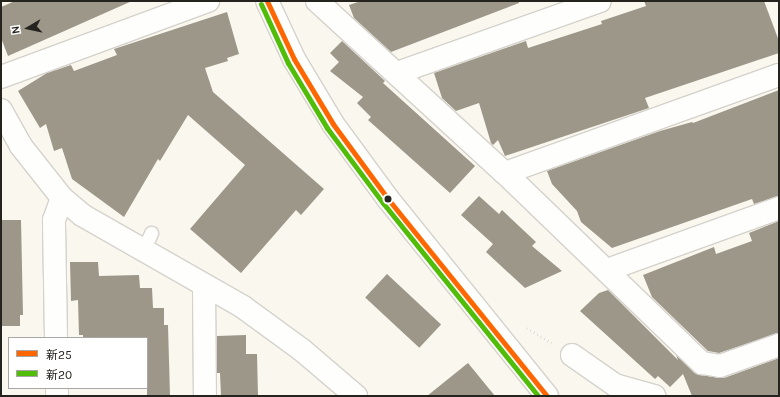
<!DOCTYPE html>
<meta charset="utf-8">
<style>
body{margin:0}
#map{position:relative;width:780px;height:397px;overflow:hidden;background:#faf7ef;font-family:Karla,"Noto Sans JP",sans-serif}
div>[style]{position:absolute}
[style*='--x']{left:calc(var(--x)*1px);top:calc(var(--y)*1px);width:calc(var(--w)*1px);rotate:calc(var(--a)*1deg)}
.building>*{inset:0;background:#9c9788;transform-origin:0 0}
.path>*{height:2.5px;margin-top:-1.25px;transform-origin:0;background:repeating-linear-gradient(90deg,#dfdedc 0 1px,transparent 0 4px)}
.roads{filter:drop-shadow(1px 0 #d5d2cc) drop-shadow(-1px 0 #d5d2cc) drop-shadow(0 1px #d5d2cc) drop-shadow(0 -1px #d5d2cc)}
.service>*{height:13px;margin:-6.5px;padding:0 6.5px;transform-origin:6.5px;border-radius:6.5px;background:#fefefd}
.minor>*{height:22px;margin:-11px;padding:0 11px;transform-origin:11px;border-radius:11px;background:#fefefd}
.primary>*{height:22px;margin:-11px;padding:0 11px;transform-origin:11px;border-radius:11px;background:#fefefd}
.bus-1>*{height:5px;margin:-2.5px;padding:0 2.5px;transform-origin:2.5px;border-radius:2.5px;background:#f60}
.bus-2>*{height:5px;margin:-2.5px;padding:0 2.5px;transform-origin:2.5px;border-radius:2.5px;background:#52bd09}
.dots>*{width:11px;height:11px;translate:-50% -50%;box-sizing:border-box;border:2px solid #fff;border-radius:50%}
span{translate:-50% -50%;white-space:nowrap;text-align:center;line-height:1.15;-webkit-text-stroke:4px #fff;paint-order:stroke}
.frame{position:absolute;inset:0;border:2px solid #25231e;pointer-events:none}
.legend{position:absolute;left:8px;top:337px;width:140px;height:52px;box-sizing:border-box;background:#fff;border:1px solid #a8a7a5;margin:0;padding:5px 7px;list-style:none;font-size:12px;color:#25231e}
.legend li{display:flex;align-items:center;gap:8px;height:20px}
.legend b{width:20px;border:1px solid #a8a7a5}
.north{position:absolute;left:8px;top:8px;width:40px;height:40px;-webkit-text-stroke:3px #fff;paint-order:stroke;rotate:261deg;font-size:11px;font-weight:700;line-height:16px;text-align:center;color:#25231e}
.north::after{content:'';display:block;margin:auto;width:14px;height:18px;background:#25231e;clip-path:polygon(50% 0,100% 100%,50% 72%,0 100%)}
</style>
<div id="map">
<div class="building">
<div style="clip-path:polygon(15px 1px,132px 1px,8px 56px,1px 38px,1px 7px)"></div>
<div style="clip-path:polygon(361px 1px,519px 1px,519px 3px,391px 52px,354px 18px,349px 5px)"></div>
<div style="clip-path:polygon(644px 1px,764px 1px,779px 41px,779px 53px,645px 98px,649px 108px,505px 156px,498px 140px,493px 145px,491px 143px,479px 103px,456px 111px,442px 98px,434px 73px,526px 41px,528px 48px,602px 24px,601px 21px,646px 6px)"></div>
<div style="clip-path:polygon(227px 12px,239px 54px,227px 58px,228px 61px,205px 68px,213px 92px,324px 189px,301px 215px,296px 210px,241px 273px,190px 229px,245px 165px,188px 115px,160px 161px,158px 159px,124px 217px,72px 179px,62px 148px,54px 151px,46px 124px,40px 128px,18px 91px,47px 73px,71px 65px,74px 71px,117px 55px,114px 49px)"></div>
<div style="clip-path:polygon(342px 41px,385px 81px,383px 83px,475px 166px,450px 193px,368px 120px,371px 117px,357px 103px,363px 97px,330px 71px,339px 62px,330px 53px)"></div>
<div style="clip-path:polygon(779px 90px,779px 196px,754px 204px,752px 199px,612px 248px,581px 222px,577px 211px,552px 184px,547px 171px,660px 131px,692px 122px,693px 123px)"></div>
<div style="clip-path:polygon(479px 196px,499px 214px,502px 210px,536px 242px,532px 246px,562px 271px,525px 288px,486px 252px,493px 244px,461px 215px)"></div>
<div style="clip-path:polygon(1px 220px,21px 220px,23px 315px,20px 315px,20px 326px,1px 326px)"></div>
<div style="clip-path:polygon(779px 221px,779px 333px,719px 353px,708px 351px,652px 297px,643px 275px,714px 247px,716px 254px,752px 241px,749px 233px)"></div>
<div style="clip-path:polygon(70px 262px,98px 262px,99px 276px,139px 275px,140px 288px,152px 288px,153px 308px,164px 308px,164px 325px,168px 325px,170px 396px,147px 396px,147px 338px,83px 338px,83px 335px,79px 335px,78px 300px,71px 301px)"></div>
<div style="left:387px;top:274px;width:74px;height:32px;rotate:43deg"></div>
<div style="clip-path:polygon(608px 290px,678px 360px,676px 355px,700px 375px,724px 378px,779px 358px,779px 396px,692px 396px,683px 374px,670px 387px,658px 376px,655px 379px,580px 311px,599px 293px)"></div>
<div style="clip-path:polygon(246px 335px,246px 354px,257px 354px,258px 396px,221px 396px,220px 373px,217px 373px,217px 336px)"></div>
<div style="clip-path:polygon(468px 363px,495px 396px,427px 396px)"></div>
</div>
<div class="path">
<div style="--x:527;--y:328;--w:29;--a:31"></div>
</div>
<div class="roads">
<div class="service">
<div style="--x:143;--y:251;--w:20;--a:-66"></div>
</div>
<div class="minor">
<div style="--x:317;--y:1;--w:255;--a:42.5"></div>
<div style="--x:505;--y:173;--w:274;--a:44"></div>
<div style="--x:702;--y:363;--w:18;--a:9"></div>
<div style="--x:720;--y:366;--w:63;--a:-19.6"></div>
<div style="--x:397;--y:73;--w:215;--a:-19.5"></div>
<div style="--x:1;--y:77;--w:221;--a:-20.2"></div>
<div style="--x:1;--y:110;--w:41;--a:60.9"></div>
<div style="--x:21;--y:146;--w:66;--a:51.7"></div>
<div style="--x:62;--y:198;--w:26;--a:40"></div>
<div style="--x:82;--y:215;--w:185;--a:29.7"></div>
<div style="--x:243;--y:307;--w:73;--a:36.1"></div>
<div style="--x:302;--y:350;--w:71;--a:40.4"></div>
<div style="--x:505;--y:173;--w:291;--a:-19.7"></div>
<div style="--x:607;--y:270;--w:183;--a:-19.8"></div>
<div style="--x:204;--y:287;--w:109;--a:89.5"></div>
<div style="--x:56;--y:338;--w:118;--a:-91"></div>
<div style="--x:54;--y:220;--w:23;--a:-70"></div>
<div style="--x:572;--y:355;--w:52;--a:34.9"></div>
<div style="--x:615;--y:385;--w:41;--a:15.8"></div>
<div style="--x:57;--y:388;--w:8;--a:90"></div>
</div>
<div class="primary">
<div style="--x:267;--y:1;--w:64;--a:65"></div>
<div style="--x:294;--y:59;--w:76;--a:59"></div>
<div style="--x:333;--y:124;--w:93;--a:53.7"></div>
<div style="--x:388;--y:199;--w:253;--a:51.1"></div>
</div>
</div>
<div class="bus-1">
<div style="--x:267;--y:1;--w:64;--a:65"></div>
<div style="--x:294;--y:59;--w:76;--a:59"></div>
<div style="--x:333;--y:124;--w:93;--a:53.7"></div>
<div style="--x:388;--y:199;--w:253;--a:51.1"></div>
</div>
<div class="bus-2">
<div style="--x:261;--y:4;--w:65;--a:65.4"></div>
<div style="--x:288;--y:63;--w:76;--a:59"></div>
<div style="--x:327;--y:128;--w:94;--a:53.3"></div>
<div style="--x:383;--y:203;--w:248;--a:51.2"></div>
</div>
<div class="dots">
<div style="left:388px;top:199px;background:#25231e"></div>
</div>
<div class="frame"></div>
<ul class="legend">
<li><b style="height:5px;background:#f60"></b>新25</li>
<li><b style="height:5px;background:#52bd09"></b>新20</li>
</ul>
<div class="north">N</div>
</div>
